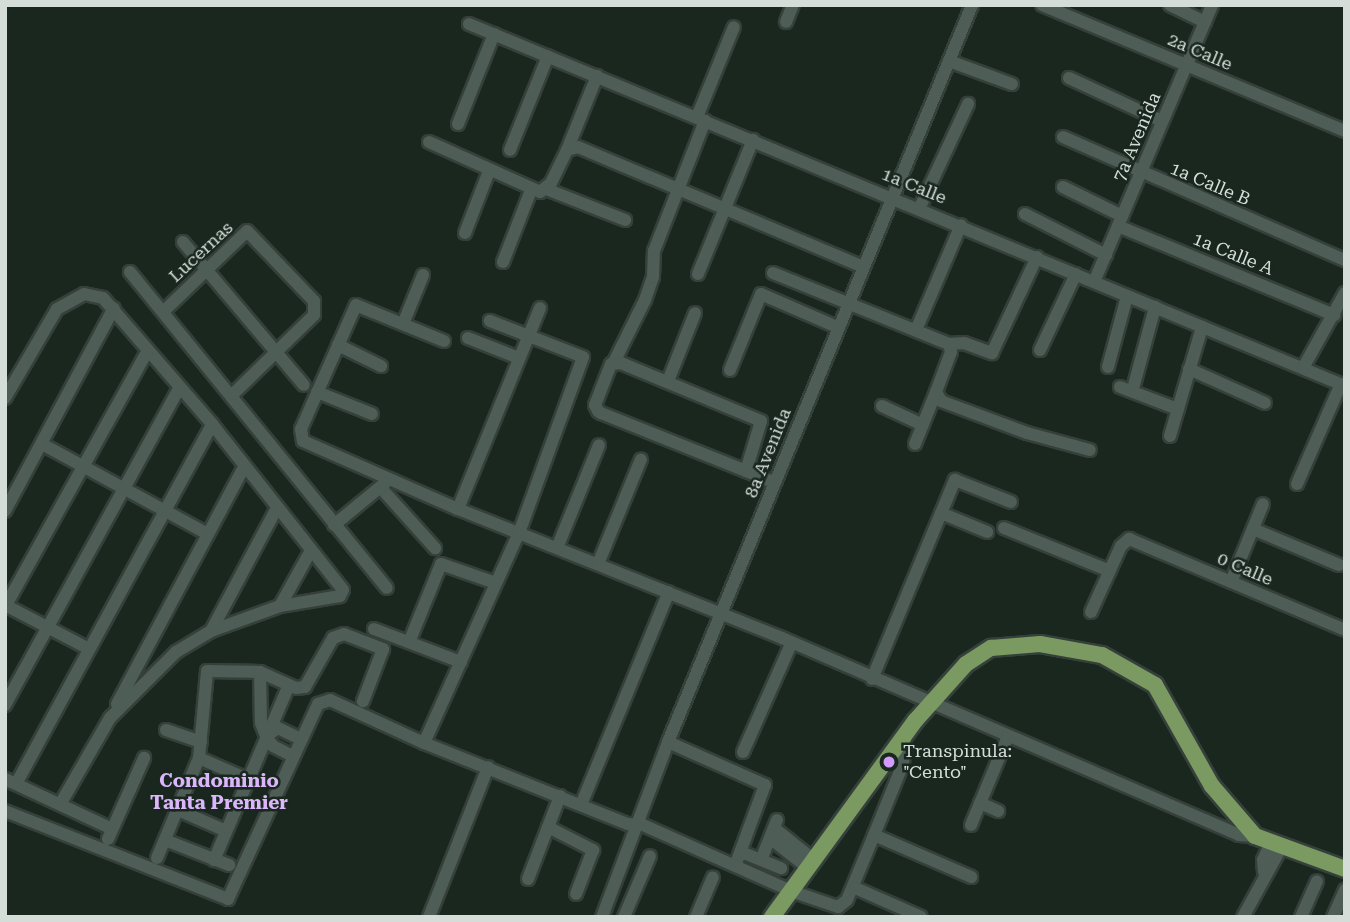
<!DOCTYPE html>
<style>
body{margin:0}
#map{position:relative;width:1350px;height:922px;overflow:hidden;background:#19271f;font-family:"Roboto Serif",serif}
div>[style]{position:absolute}
[style*='--x']{left:calc(var(--x)*1px);top:calc(var(--y)*1px);width:calc(var(--w)*1px);rotate:calc(var(--a)*1deg)}
.roads{filter:drop-shadow(2px 0 #36403b) drop-shadow(-2px 0 #36403b) drop-shadow(0 2px #36403b) drop-shadow(0 -2px #36403b)}
.minor>*{height:12px;margin:-6px;padding:0 6px;transform-origin:6px;border-radius:6px;background:#4e5d55}
.major>*{height:16px;margin:-8px;padding:0 8px;transform-origin:8px;border-radius:8px;background:#7a9a62}
.dots>*{width:19px;height:19px;translate:-50% -50%;box-sizing:border-box;border:4px solid #19271f;border-radius:50%}
span{translate:-50% -50%;white-space:nowrap;text-align:center;line-height:1.15;-webkit-text-stroke:5px #19271f;paint-order:stroke}
.street-label{font-size:18px;color:#d5ddd8}
.poi-label{font-size:18px;color:#d5ddd8}
.left{translate:0 -50%;text-align:left}
.neighbourhood-label{font-size:19px;color:#dbb6fa;font-weight:700}
.frame{position:absolute;inset:0;border:7px solid #d5ddd8;pointer-events:none}
</style>
<div id="map">
<div class="roads">
<div class="minor">
<div style="--x:1042;--y:5;--w:328;--a:22.6"></div>
<div style="--x:1170;--y:5;--w:39;--a:26"></div>
<div style="--x:786;--y:22;--w:18;--a:-68"></div>
<div style="--x:469;--y:24;--w:948;--a:22.45"></div>
<div style="--x:949;--y:61;--w:67;--a:20.1"></div>
<div style="--x:1069;--y:78;--w:102;--a:24.8"></div>
<div style="--x:697;--y:117;--w:97;--a:-67.7"></div>
<div style="--x:458;--y:124;--w:97;--a:-68.2"></div>
<div style="--x:1063;--y:137;--w:308;--a:23.6"></div>
<div style="--x:429;--y:142;--w:122;--a:24.2"></div>
<div style="--x:540;--y:192;--w:14;--a:-39"></div>
<div style="--x:551;--y:183;--w:37;--a:-64"></div>
<div style="--x:567;--y:150;--w:11;--a:-15"></div>
<div style="--x:578;--y:147;--w:307;--a:22.8"></div>
<div style="--x:510;--y:150;--w:101;--a:-68"></div>
<div style="--x:567;--y:150;--w:80;--a:-67.9"></div>
<div style="--x:1063;--y:187;--w:66;--a:26.2"></div>
<div style="--x:546;--y:189;--w:85;--a:21.4"></div>
<div style="--x:920;--y:207;--w:114;--a:-65"></div>
<div style="--x:1025;--y:214;--w:91;--a:26.8"></div>
<div style="--x:1118;--y:226;--w:234;--a:22.4"></div>
<div style="--x:465;--y:233;--w:66;--a:-68.8"></div>
<div style="--x:183;--y:242;--w:187;--a:49.8"></div>
<div style="--x:503;--y:262;--w:77;--a:-68.7"></div>
<div style="--x:130;--y:272;--w:407;--a:50.9"></div>
<div style="--x:773;--y:273;--w:190;--a:22"></div>
<div style="--x:949;--y:344;--w:8;--a:76"></div>
<div style="--x:951;--y:352;--w:43;--a:110.6"></div>
<div style="--x:936;--y:392;--w:10;--a:61"></div>
<div style="--x:941;--y:401;--w:92;--a:20.4"></div>
<div style="--x:1027;--y:433;--w:65;--a:15.1"></div>
<div style="--x:698;--y:274;--w:145;--a:-67.7"></div>
<div style="--x:1094;--y:282;--w:301;--a:-66.9"></div>
<div style="--x:164;--y:311;--w:115;--a:-43.9"></div>
<div style="--x:247;--y:231;--w:97;--a:46.3"></div>
<div style="--x:314;--y:301;--w:14;--a:90"></div>
<div style="--x:314;--y:315;--w:113;--a:135.7"></div>
<div style="--x:403;--y:324;--w:53;--a:-67.8"></div>
<div style="--x:916;--y:330;--w:114;--a:-66.8"></div>
<div style="--x:468;--y:338;--w:55;--a:21.4"></div>
<div style="--x:444;--y:341;--w:95;--a:-157.8"></div>
<div style="--x:356;--y:305;--w:136;--a:113.9"></div>
<div style="--x:301;--y:429;--w:12;--a:81"></div>
<div style="--x:303;--y:441;--w:169;--a:23.7"></div>
<div style="--x:458;--y:509;--w:349;--a:21.7"></div>
<div style="--x:782;--y:638;--w:498;--a:23.3"></div>
<div style="--x:1239;--y:835;--w:16;--a:4"></div>
<div style="--x:949;--y:344;--w:15;--a:-4"></div>
<div style="--x:964;--y:343;--w:30;--a:20"></div>
<div style="--x:992;--y:353;--w:106;--a:-64.9"></div>
<div style="--x:338;--y:345;--w:48;--a:26"></div>
<div style="--x:1040;--y:350;--w:84;--a:-64.7"></div>
<div style="--x:614;--y:362;--w:69;--a:-63.4"></div>
<div style="--x:645;--y:300;--w:24;--a:-71"></div>
<div style="--x:653;--y:277;--w:26;--a:-88"></div>
<div style="--x:654;--y:251;--w:140;--a:-68.6"></div>
<div style="--x:1108;--y:367;--w:73;--a:-75"></div>
<div style="--x:1303;--y:368;--w:86;--a:-60.8"></div>
<div style="--x:1189;--y:369;--w:83;--a:24.1"></div>
<div style="--x:730;--y:370;--w:82;--a:-67.8"></div>
<div style="--x:761;--y:294;--w:83;--a:23.5"></div>
<div style="--x:668;--y:381;--w:73;--a:-68.3"></div>
<div style="--x:1134;--y:385;--w:81;--a:-74.9"></div>
<div style="--x:1120;--y:387;--w:62;--a:20.8"></div>
<div style="--x:317;--y:392;--w:59;--a:21.8"></div>
<div style="--x:5;--y:398;--w:103;--a:-59.7"></div>
<div style="--x:57;--y:309;--w:31;--a:-29"></div>
<div style="--x:84;--y:294;--w:19;--a:12"></div>
<div style="--x:103;--y:298;--w:167;--a:49.1"></div>
<div style="--x:212;--y:424;--w:211;--a:51.7"></div>
<div style="--x:343;--y:590;--w:7;--a:117"></div>
<div style="--x:340;--y:596;--w:61;--a:170.5"></div>
<div style="--x:280;--y:606;--w:73;--a:160.1"></div>
<div style="--x:211;--y:631;--w:41;--a:149"></div>
<div style="--x:176;--y:652;--w:93;--a:135"></div>
<div style="--x:110;--y:718;--w:98;--a:120"></div>
<div style="--x:882;--y:406;--w:45;--a:24.9"></div>
<div style="--x:1170;--y:436;--w:114;--a:-73.6"></div>
<div style="--x:42;--y:444;--w:187;--a:28.5"></div>
<div style="--x:915;--y:444;--w:56;--a:-68"></div>
<div style="--x:746;--y:471;--w:52;--a:-73.3"></div>
<div style="--x:761;--y:421;--w:152;--a:-157.5"></div>
<div style="--x:621;--y:363;--w:10;--a:174"></div>
<div style="--x:611;--y:364;--w:44;--a:111.3"></div>
<div style="--x:595;--y:405;--w:7;--a:63"></div>
<div style="--x:598;--y:411;--w:4;--a:34"></div>
<div style="--x:601;--y:413;--w:156;--a:21.8"></div>
<div style="--x:746;--y:471;--w:31;--a:22"></div>
<div style="--x:1297;--y:484;--w:109;--a:-66.3"></div>
<div style="--x:381;--y:488;--w:81;--a:48"></div>
<div style="--x:458;--y:509;--w:217;--a:-67.8"></div>
<div style="--x:5;--y:511;--w:230;--a:-61.8"></div>
<div style="--x:941;--y:513;--w:50;--a:22.4"></div>
<div style="--x:334;--y:525;--w:66;--a:-39.5"></div>
<div style="--x:1004;--y:528;--w:114;--a:22.1"></div>
<div style="--x:1253;--y:529;--w:93;--a:22.7"></div>
<div style="--x:557;--y:548;--w:111;--a:-67.8"></div>
<div style="--x:598;--y:564;--w:113;--a:-67.7"></div>
<div style="--x:1231;--y:582;--w:84;--a:-67.7"></div>
<div style="--x:5;--y:605;--w:95;--a:27.6"></div>
<div style="--x:280;--y:606;--w:62;--a:-60.9"></div>
<div style="--x:5;--y:607;--w:294;--a:-60.9"></div>
<div style="--x:1091;--y:612;--w:72;--a:-65.6"></div>
<div style="--x:1121;--y:546;--w:11;--a:-41"></div>
<div style="--x:1129;--y:539;--w:234;--a:22.8"></div>
<div style="--x:374;--y:629;--w:93;--a:20.8"></div>
<div style="--x:211;--y:631;--w:137;--a:-61.8"></div>
<div style="--x:410;--y:640;--w:82;--a:-67.8"></div>
<div style="--x:441;--y:564;--w:58;--a:19.1"></div>
<div style="--x:260;--y:672;--w:51;--a:88.9"></div>
<div style="--x:261;--y:723;--w:14;--a:69"></div>
<div style="--x:266;--y:736;--w:12;--a:55"></div>
<div style="--x:273;--y:746;--w:22;--a:27"></div>
<div style="--x:872;--y:679;--w:216;--a:-67.4"></div>
<div style="--x:955;--y:480;--w:60;--a:21.4"></div>
<div style="--x:117;--y:704;--w:269;--a:-61.8"></div>
<div style="--x:5;--y:705;--w:363;--a:-61.2"></div>
<div style="--x:166;--y:730;--w:37;--a:19"></div>
<div style="--x:266;--y:736;--w:14;--a:-34"></div>
<div style="--x:278;--y:728;--w:25;--a:26"></div>
<div style="--x:668;--y:742;--w:106;--a:23.9"></div>
<div style="--x:765;--y:785;--w:86;--a:110.3"></div>
<div style="--x:424;--y:743;--w:230;--a:-65.7"></div>
<div style="--x:519;--y:533;--w:187;--a:-70"></div>
<div style="--x:583;--y:357;--w:100;--a:-158.8"></div>
<div style="--x:743;--y:752;--w:120;--a:-66"></div>
<div style="--x:199;--y:758;--w:52;--a:23.6"></div>
<div style="--x:5;--y:779;--w:118;--a:25"></div>
<div style="--x:16;--y:784;--w:410;--a:-61.4"></div>
<div style="--x:980;--y:803;--w:20;--a:24"></div>
<div style="--x:581;--y:805;--w:230;--a:-67.6"></div>
<div style="--x:178;--y:810;--w:52;--a:23.6"></div>
<div style="--x:5;--y:811;--w:240;--a:21.5"></div>
<div style="--x:228;--y:899;--w:215;--a:-65.2"></div>
<div style="--x:318;--y:704;--w:13;--a:-18"></div>
<div style="--x:330;--y:700;--w:103;--a:24.6"></div>
<div style="--x:424;--y:743;--w:219;--a:21.7"></div>
<div style="--x:628;--y:824;--w:15;--a:4"></div>
<div style="--x:643;--y:825;--w:162;--a:24"></div>
<div style="--x:791;--y:891;--w:50;--a:18.8"></div>
<div style="--x:838;--y:907;--w:11;--a:-38"></div>
<div style="--x:847;--y:900;--w:70;--a:-67.4"></div>
<div style="--x:874;--y:835;--w:77;--a:-67.8"></div>
<div style="--x:903;--y:764;--w:24;--a:-85"></div>
<div style="--x:971;--y:825;--w:96;--a:-67.4"></div>
<div style="--x:548;--y:827;--w:51;--a:27.1"></div>
<div style="--x:593;--y:850;--w:47;--a:111.1"></div>
<div style="--x:774;--y:828;--w:51;--a:38.7"></div>
<div style="--x:874;--y:835;--w:106;--a:23.4"></div>
<div style="--x:770;--y:838;--w:48;--a:38.3"></div>
<div style="--x:108;--y:839;--w:89;--a:-66"></div>
<div style="--x:165;--y:840;--w:69;--a:21.3"></div>
<div style="--x:746;--y:854;--w:38;--a:22"></div>
<div style="--x:157;--y:858;--w:108;--a:-67.2"></div>
<div style="--x:199;--y:758;--w:87;--a:-84.7"></div>
<div style="--x:207;--y:671;--w:53;--a:1.1"></div>
<div style="--x:260;--y:672;--w:39;--a:24"></div>
<div style="--x:296;--y:688;--w:9;--a:-6"></div>
<div style="--x:305;--y:687;--w:56;--a:-60.3"></div>
<div style="--x:333;--y:638;--w:12;--a:-20"></div>
<div style="--x:344;--y:634;--w:42;--a:21"></div>
<div style="--x:383;--y:649;--w:56;--a:111"></div>
<div style="--x:214;--y:860;--w:190;--a:-66.8"></div>
<div style="--x:761;--y:860;--w:43;--a:-68.2"></div>
<div style="--x:1264;--y:872;--w:12;--a:-95"></div>
<div style="--x:1263;--y:860;--w:19;--a:-65"></div>
<div style="--x:528;--y:879;--w:89;--a:-68.9"></div>
<div style="--x:853;--y:887;--w:74;--a:23.8"></div>
<div style="--x:429;--y:917;--w:161;--a:-68.5"></div>
<div style="--x:602;--y:917;--w:187;--a:-69.3"></div>
<div style="--x:668;--y:742;--w:797;--a:-67.58"></div>
<div style="--x:624;--y:917;--w:66;--a:-66.9"></div>
<div style="--x:696;--y:917;--w:43;--a:-67"></div>
<div style="--x:1243;--y:917;--w:79;--a:-61.2"></div>
<div style="--x:1301;--y:917;--w:39;--a:-66"></div>
<div style="--x:1333;--y:917;--w:30;--a:-66"></div>
</div>
<div class="major">
<div style="--x:772;--y:917;--w:243;--a:-53.9"></div>
<div style="--x:915;--y:721;--w:76;--a:-48.2"></div>
<div style="--x:966;--y:664;--w:30;--a:-33"></div>
<div style="--x:991;--y:648;--w:49;--a:-4.7"></div>
<div style="--x:1040;--y:644;--w:63;--a:10.1"></div>
<div style="--x:1102;--y:655;--w:61;--a:29.5"></div>
<div style="--x:1155;--y:685;--w:116;--a:60.6"></div>
<div style="--x:1212;--y:786;--w:66;--a:49.3"></div>
<div style="--x:1255;--y:836;--w:96;--a:20.1"></div>
</div>
</div>
<div class="dots">
<div style="left:889px;top:762px;background:#d29cfd"></div>
</div>
<div class="street-label">
<span style="left:1200px;top:52px;rotate:23deg">2a Calle</span>
<span style="left:1137px;top:137px;rotate:-67deg">7a Avenida</span>
<span style="left:1210px;top:184px;rotate:23deg">1a Calle B</span>
<span style="left:914px;top:186px;rotate:22deg">1a Calle</span>
<span style="left:201px;top:252px;rotate:-43deg">Lucernas</span>
<span style="left:1233px;top:254px;rotate:22deg">1a Calle A</span>
<span style="left:768px;top:453px;rotate:-68deg">8a Avenida</span>
<span style="left:1245px;top:569px;rotate:23deg">0 Calle</span>
</div>
<div class="poi-label">
<span class="left" style="left:903px;top:762px">Transpinula:<br>"Cento"</span>
</div>
<div class="neighbourhood-label">
<span style="left:219px;top:792px">Condominio<br>Tanta Premier</span>
</div>
<div class="frame"></div>
</div>
